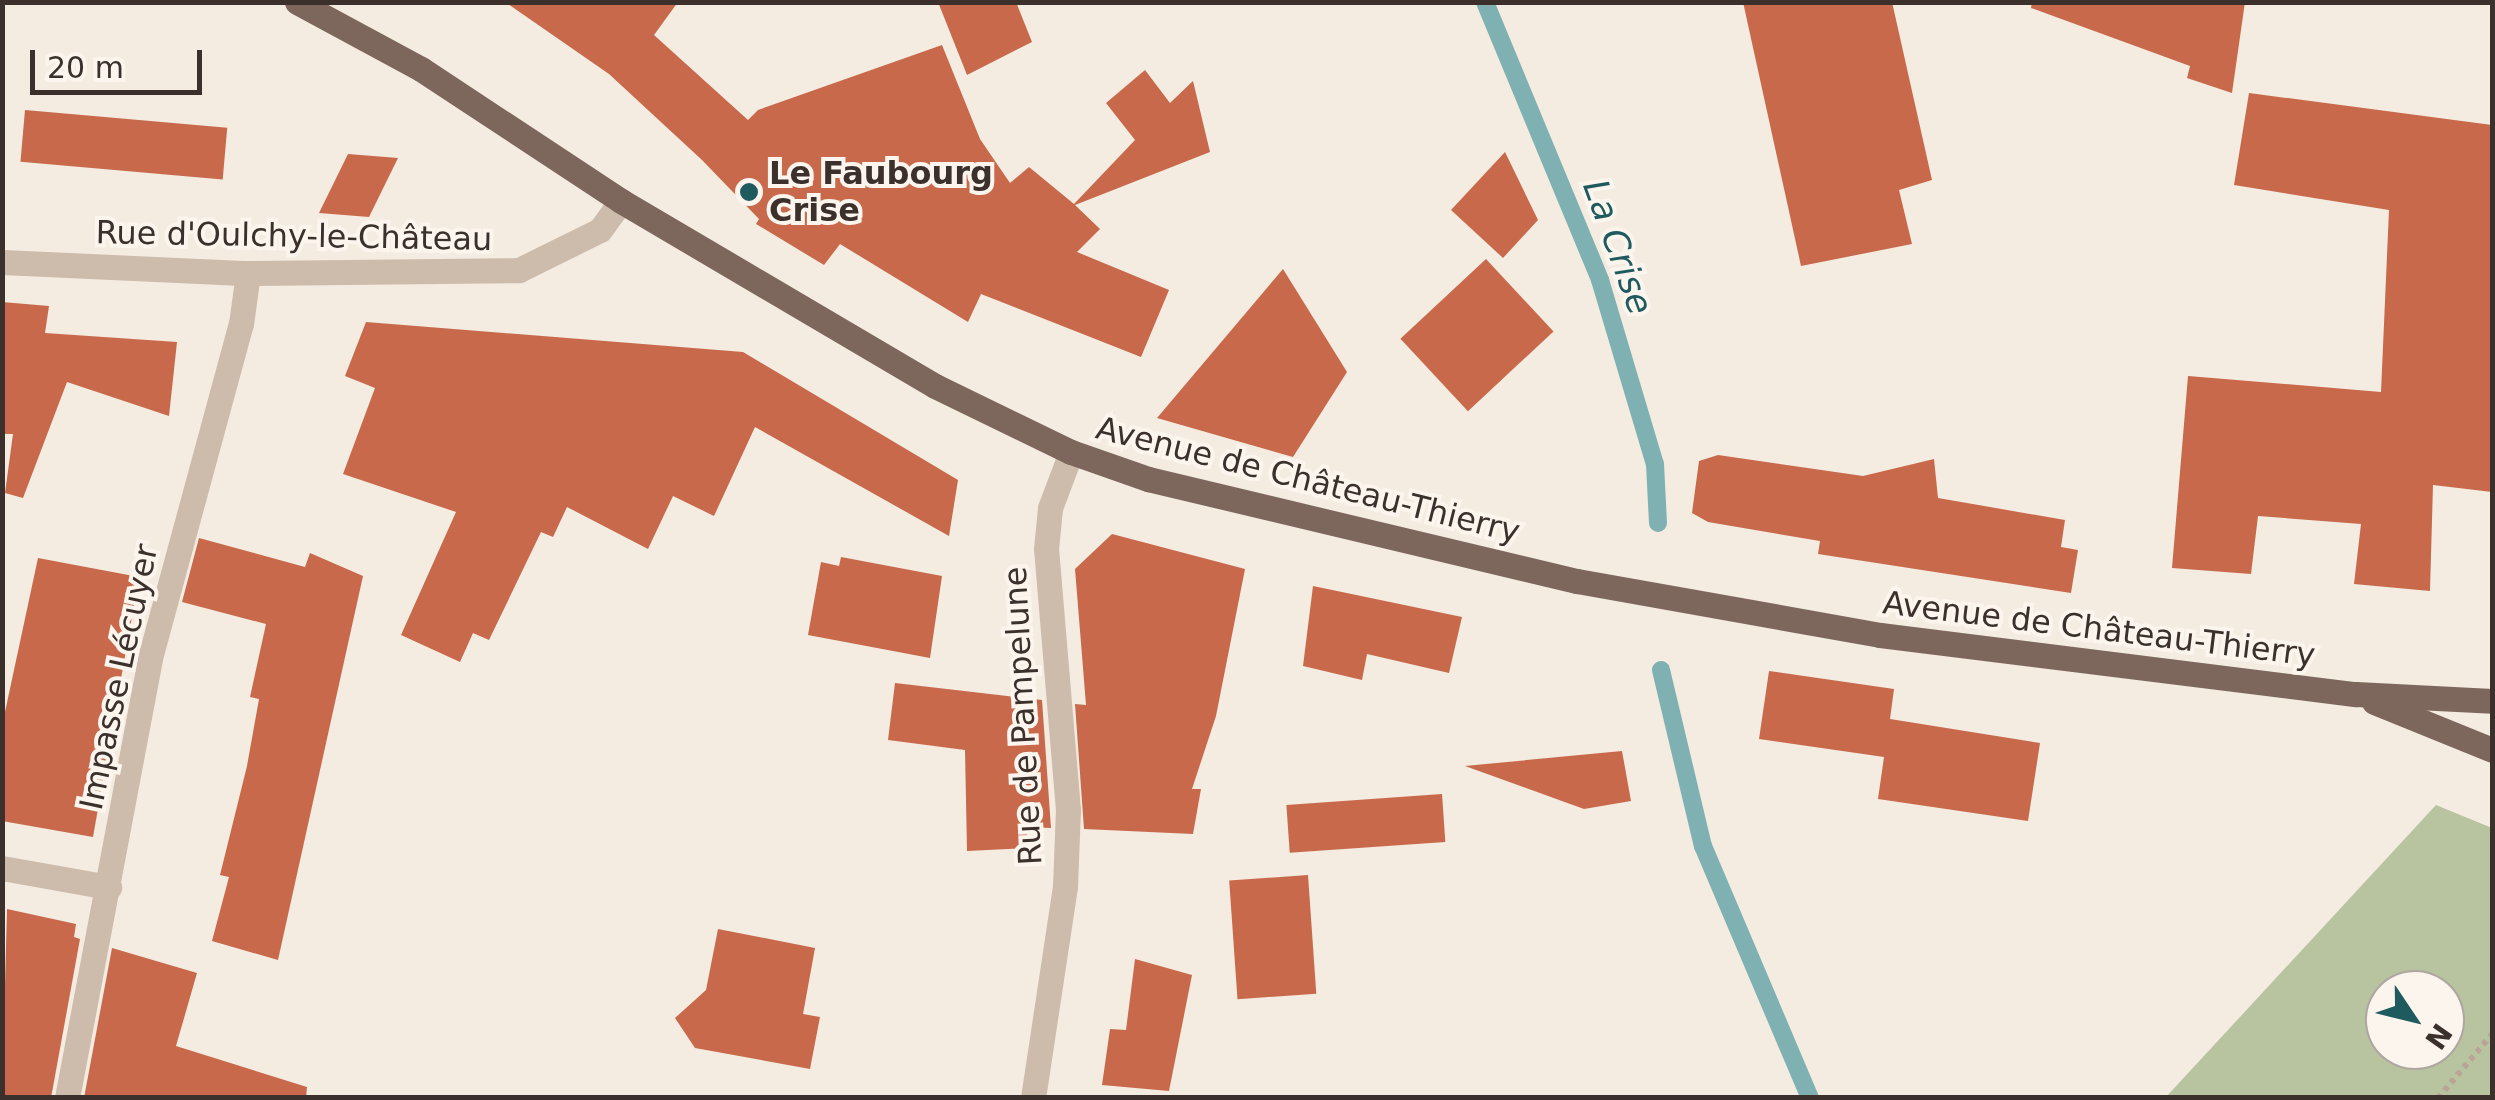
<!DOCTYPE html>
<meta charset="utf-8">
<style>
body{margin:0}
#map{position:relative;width:2495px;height:1100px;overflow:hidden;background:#f4ebe1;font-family:"DejaVu Sans",sans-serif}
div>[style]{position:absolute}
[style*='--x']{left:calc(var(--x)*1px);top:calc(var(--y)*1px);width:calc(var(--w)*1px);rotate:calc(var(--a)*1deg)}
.green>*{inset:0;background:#b8c4a0}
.stream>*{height:18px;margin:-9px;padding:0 9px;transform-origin:9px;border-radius:9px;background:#7fb0b2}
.building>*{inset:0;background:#c8694b;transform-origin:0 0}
.path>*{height:6px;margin-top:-3px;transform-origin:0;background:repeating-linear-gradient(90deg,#b9a596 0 5px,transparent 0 10px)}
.minor>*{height:25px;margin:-12.5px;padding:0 12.5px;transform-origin:12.5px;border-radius:12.5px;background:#cdbbac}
.primary>*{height:25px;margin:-12.5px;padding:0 12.5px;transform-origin:12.5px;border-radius:12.5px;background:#7d675c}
.dots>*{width:28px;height:28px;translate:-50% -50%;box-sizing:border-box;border:5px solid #fbf5ee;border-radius:50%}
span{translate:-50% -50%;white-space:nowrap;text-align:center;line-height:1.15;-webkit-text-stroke:8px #fbf5ee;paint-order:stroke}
.poi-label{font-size:32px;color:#3b302b;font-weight:700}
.left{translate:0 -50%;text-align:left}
.street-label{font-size:32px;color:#3b302b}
.water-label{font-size:35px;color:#1f5a5e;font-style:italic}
.frame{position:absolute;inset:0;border:5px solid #3b302b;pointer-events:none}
.north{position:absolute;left:2365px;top:970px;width:100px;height:100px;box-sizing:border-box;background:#fbf5ee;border:2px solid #aea6a0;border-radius:50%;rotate:125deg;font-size:28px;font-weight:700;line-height:40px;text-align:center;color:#3b302b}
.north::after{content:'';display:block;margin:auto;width:35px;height:45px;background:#1f5a5e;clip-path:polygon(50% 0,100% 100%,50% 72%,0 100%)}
.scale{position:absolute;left:30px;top:50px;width:172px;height:45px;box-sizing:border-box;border:5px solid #3b302b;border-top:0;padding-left:12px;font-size:30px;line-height:35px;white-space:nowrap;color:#3b302b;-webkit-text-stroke:8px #fbf5ee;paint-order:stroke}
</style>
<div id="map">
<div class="green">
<div style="clip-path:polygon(evenodd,2436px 805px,2492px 828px,2492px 1097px,2166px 1097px,2436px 805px,2385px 990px,2445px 990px,2445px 1050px,2385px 1050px,2385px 990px)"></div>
</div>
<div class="stream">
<div style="--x:1485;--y:2;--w:301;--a:67.5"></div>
<div style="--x:1600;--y:280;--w:192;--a:73.4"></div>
<div style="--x:1655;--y:464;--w:59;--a:87.1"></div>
<div style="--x:1661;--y:670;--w:181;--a:76.6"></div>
<div style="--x:1703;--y:846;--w:274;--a:67"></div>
</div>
<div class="building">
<div style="clip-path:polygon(505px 2px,678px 2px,654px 35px,748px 120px,758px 110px,942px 45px,980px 139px,1010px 183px,1029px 167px,1074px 204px,1135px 140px,1106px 103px,1145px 70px,1170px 103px,1193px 81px,1210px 152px,1075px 205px,1100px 229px,1077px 252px,1169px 290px,1141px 357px,981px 294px,968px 322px,840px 244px,824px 265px,756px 224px,759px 219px,702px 160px,609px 74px)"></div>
<div style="clip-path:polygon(938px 2px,1016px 2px,1032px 42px,967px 75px)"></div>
<div style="clip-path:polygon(1743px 2px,1892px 2px,1932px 180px,1899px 190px,1912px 244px,1801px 266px)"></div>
<div style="clip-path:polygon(2032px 2px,2245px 2px,2232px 93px,2187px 78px,2190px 66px,2031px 8px)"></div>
<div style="clip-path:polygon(2249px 93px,2492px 125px,2492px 492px,2433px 485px,2430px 591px,2354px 584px,2361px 524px,2258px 516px,2251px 574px,2172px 568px,2188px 376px,2381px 392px,2389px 210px,2234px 185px)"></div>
<div style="left:25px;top:110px;width:203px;height:52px;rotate:5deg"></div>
<div style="clip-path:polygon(1505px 152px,1538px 220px,1503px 258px,1451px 210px)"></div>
<div style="clip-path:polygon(348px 154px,398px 158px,369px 217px,319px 213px)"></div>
<div style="left:1486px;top:259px;width:99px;height:117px;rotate:47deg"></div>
<div style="clip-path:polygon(1283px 269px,1347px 372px,1293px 457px,1157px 418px)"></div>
<div style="clip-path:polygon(2px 302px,49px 306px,45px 333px,177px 342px,169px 416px,67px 382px,23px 498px,5px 493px,13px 434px,2px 434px)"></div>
<div style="clip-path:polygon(366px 322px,743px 352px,958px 480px,949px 536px,755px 427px,714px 516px,673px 496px,648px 549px,567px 507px,553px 537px,541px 532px,489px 640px,473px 633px,460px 662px,401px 635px,456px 512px,343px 474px,375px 388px,345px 376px)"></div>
<div style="clip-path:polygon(1718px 455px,1863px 476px,1934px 459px,1938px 498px,2065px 520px,2061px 547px,2078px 550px,2071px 593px,1818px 554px,1820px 541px,1708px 522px,1692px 513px,1699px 461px)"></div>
<div style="clip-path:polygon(1112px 534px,1245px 569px,1216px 716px,1192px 789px,1201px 789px,1193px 834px,1084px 829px,1075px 704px,1086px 705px,1075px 569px)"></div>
<div style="clip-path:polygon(199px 538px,305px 567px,310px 553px,363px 576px,278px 960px,212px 941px,229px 877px,220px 875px,247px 766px,259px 699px,250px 697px,266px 624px,182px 602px)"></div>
<div style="clip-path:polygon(841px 557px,942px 576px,930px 658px,808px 635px,821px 562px,839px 566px)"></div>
<div style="clip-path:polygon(38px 558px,139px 577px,93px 837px,2px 821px,2px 726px)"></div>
<div style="clip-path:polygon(1313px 586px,1462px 617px,1449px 673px,1367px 654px,1362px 680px,1303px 666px)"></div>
<div style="clip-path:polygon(1769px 671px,1894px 689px,1890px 719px,2040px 743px,2028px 821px,1878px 799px,1884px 757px,1759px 739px)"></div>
<div style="clip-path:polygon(895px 683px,1042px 700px,1051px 828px,1027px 827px,1027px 848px,967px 851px,965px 750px,888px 740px)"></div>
<div style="clip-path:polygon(1622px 751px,1631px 801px,1584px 809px,1465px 766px)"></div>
<div style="left:1442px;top:794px;width:48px;height:156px;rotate:86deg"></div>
<div style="left:1308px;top:875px;width:119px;height:79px;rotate:86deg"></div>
<div style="clip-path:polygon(7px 909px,76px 924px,74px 937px,80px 939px,51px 1098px,2px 1098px)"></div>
<div style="clip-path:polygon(718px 929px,815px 948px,803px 1014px,820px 1017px,810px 1069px,695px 1048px,675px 1018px,706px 990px)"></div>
<div style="clip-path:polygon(112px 948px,197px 973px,176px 1046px,307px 1087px,306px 1098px,84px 1098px)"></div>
<div style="clip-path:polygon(1135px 959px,1192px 975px,1169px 1091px,1102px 1085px,1110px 1029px,1126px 1030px)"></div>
</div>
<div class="path">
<div style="--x:2438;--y:1098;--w:84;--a:-49.8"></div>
</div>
<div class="minor">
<div style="--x:2;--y:262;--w:246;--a:2.6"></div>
<div style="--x:248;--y:273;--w:271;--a:-0.6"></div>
<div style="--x:519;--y:270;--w:90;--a:-26.3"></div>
<div style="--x:600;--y:230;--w:36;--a:-54"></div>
<div style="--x:2;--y:868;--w:109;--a:10.1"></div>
<div style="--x:67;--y:1098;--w:448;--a:-79.3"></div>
<div style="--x:150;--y:658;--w:346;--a:-74.8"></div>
<div style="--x:241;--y:324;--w:51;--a:-82.2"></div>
<div style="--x:1033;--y:1098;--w:213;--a:-81.4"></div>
<div style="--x:1065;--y:887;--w:77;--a:-87.8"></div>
<div style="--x:1068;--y:810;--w:262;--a:-94.8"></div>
<div style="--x:1046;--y:549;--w:41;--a:-84.4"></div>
<div style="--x:1050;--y:508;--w:60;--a:-69.4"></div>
</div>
<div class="primary">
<div style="--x:297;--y:2;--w:141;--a:28.4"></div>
<div style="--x:421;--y:69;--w:240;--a:33.4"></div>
<div style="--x:621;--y:201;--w:364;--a:30.5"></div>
<div style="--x:935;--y:386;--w:151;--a:25.9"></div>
<div style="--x:1071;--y:452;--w:82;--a:19.3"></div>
<div style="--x:1148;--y:479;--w:441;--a:13.4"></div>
<div style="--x:1577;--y:581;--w:308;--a:10.1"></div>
<div style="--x:1880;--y:635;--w:480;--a:7.1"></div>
<div style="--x:2356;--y:694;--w:136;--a:2.9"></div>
<div style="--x:2374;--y:702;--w:127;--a:22.1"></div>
</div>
<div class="dots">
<div style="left:749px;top:192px;background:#1f5a5e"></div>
</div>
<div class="poi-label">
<span class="left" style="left:769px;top:192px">Le Faubourg<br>Crise</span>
</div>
<div class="street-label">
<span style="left:294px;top:236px;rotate:1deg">Rue d'Oulchy-le-Château</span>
<span style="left:1308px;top:480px;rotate:14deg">Avenue de Château-Thierry</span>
<span style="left:2099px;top:629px;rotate:7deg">Avenue de Château-Thierry</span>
<span style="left:119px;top:677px;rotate:-78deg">Impasse Lécuyer</span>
<span style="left:1023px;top:716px;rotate:-93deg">Rue de Pampelune</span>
</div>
<div class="water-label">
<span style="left:1618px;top:247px;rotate:70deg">La Crise</span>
</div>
<div class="frame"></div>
<div class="north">N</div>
<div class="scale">20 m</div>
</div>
